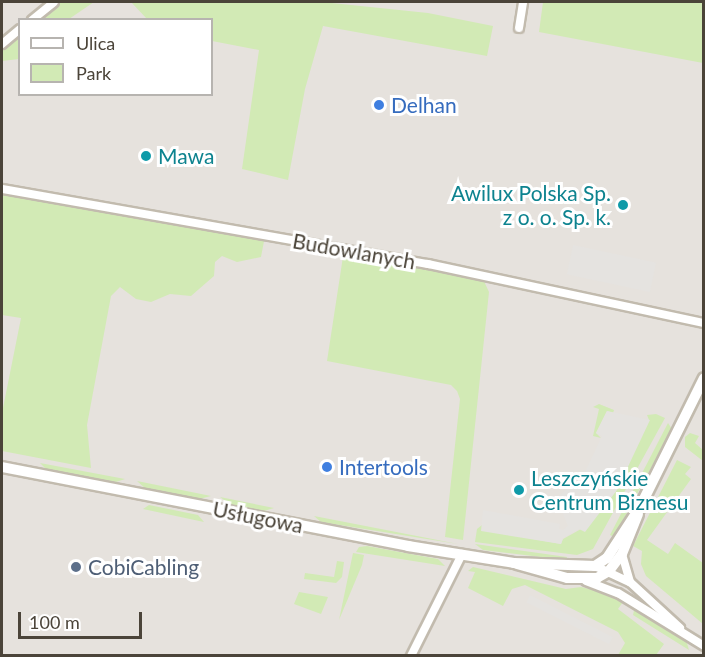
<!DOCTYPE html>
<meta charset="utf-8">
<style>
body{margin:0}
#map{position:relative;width:705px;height:657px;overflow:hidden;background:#f6f3ec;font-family:Lato,sans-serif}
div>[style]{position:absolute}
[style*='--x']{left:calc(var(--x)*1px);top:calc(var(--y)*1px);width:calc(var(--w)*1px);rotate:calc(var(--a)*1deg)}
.industrial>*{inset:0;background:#e6e2dd}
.green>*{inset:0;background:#d2eab5}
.parking>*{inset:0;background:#e5e3e0;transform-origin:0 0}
.roads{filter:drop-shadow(2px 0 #c2bbae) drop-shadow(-2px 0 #c2bbae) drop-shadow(0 2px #c2bbae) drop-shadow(0 -2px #c2bbae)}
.minor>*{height:8px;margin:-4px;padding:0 4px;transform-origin:4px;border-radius:4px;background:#fff}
.tertiary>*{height:10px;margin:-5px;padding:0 5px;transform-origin:5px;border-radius:5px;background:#fff}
.dots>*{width:16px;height:16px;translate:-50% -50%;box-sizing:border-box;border:3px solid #fff;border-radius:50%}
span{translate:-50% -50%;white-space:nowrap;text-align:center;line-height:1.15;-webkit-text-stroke:6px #fff;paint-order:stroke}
.shop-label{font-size:21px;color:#366cbe}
.left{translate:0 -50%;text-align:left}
.culture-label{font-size:21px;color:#0d838f}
.right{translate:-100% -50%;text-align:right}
.street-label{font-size:21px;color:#4b4439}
.service-label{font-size:21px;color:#4e5e75}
.frame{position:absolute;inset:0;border:3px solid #4b4439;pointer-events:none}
.legend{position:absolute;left:18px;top:18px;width:195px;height:78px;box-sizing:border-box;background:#fff;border:2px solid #b7b4b0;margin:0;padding:8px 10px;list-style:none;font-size:18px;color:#4b4439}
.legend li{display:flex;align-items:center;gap:12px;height:30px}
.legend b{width:30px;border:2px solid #b7b4b0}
.scale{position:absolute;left:18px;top:612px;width:124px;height:27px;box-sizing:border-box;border:3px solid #4b4439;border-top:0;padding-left:8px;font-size:18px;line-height:21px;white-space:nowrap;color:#4b4439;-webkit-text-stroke:4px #fff;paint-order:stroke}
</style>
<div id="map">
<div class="industrial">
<div style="clip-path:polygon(evenodd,2px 2px,703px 2px,703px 655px,2px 655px,2px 2px,20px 20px,212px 20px,212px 94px,20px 94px,20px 20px)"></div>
</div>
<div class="green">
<div style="clip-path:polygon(54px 2px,94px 2px,69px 19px,32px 20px)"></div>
<div style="clip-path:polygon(131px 2px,322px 2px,428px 13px,493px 26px,487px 56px,323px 26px,305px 89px,288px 180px,242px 169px,259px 50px,212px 41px,212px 20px,147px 19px)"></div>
<div style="clip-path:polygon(543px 2px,703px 2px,703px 63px,539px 32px)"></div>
<div style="clip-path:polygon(19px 29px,19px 59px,2px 61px,2px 44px)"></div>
<div style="clip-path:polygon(2px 189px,265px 236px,261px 257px,237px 262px,222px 256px,215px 262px,214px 276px,191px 296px,170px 294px,151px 302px,136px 299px,120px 287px,111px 296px,87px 425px,91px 468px,2px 451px,2px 413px,21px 318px,2px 315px)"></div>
<div style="clip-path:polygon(344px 250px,482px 277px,489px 292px,463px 540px,445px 537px,460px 399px,457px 391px,451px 385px,327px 361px)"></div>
<div style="clip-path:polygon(599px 404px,614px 410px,613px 413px,607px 411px,596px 433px,601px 438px,593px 436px,599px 409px,593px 407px)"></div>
<div style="clip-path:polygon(656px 414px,665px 418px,593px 549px,577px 555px,475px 542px,477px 529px,482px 525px,482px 530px,561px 544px,563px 539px,581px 529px,649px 420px,647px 415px)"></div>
<div style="clip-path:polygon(668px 423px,672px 429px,614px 537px,610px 535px)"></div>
<div style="clip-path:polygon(690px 433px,699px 436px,695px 443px,703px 450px,703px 461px,685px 447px,685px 437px)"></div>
<div style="clip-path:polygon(677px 460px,691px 467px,685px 474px,691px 479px,647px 540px,668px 554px,675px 543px,703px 563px,703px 624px,646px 576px,641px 564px,642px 551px,633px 546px)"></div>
<div style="clip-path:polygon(40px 463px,125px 479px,116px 482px,46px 469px)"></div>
<div style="clip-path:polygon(137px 481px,211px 496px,199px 499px,147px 490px)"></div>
<div style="clip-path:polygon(220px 497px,274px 508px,264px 511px,231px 505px)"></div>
<div style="clip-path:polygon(149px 505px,198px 515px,204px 522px,143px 509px)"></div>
<div style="clip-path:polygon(314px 516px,458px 544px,321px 522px)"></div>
<div style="clip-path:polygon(475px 544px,567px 557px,566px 560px,483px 550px)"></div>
<div style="clip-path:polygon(367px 546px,438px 559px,445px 566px,356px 552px,359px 547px)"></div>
<div style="clip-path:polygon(353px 553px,364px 555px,362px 565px,339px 620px)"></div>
<div style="clip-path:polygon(337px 561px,344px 562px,342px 577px,336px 583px,304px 579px,305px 573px,334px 577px)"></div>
<div style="clip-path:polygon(473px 567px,566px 589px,581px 587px,602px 592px,623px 602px,618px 609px,664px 644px,656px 655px,618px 655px,625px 643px,618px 632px,525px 585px,512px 589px,503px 606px,468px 588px,475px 572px,468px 571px)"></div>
<div style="clip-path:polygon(299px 592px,328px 597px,321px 614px,294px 604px)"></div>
<div style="clip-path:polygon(635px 606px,686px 640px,689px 650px,633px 615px)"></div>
</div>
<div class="parking">
<div style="left:573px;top:245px;width:85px;height:30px;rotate:12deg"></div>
<div style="clip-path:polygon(607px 411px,650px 420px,617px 490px,585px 532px,579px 529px,563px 538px,561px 544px,481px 531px,483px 510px,560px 524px,559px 529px,563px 530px,568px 526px,561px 509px,564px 499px,559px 496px,585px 472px,602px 436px,596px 433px)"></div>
<div style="left:530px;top:595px;width:93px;height:8px;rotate:27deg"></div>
</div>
<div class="roads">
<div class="minor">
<div style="--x:32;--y:20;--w:28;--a:-39"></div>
<div style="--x:519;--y:28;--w:26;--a:-81"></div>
<div style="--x:2;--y:44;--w:23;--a:-40"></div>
<div style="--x:2;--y:189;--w:433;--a:10"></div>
<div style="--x:428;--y:264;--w:282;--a:12.1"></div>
<div style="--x:622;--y:554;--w:29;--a:74"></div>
<div style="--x:595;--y:566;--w:38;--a:25"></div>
<div style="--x:630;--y:582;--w:68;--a:42.6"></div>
<div style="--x:586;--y:581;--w:34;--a:21"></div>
<div style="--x:618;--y:593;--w:101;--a:31.6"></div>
<div style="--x:411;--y:656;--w:114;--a:-63.4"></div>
</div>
<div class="tertiary">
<div style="--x:2;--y:467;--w:414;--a:11"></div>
<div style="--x:408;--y:546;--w:107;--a:9.1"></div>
<div style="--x:514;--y:563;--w:81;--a:2.1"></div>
<div style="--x:595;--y:566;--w:14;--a:-34"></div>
<div style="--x:607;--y:558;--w:59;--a:-56.9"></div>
<div style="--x:639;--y:509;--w:146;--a:-63.6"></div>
<div style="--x:517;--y:564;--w:52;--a:15.6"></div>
<div style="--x:567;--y:578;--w:30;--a:0"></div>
<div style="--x:597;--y:578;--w:14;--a:-30"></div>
<div style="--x:609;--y:571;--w:21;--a:-53"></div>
<div style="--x:622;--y:554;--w:43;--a:-68.2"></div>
</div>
</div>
<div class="dots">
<div style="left:379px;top:105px;background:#3f7fe0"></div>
<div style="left:146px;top:156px;background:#0f9aa8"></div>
<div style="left:623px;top:205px;background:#0f9aa8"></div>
<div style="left:327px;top:467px;background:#3f7fe0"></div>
<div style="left:519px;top:490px;background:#0f9aa8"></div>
<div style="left:76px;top:567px;background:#5c6f8a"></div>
</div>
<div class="shop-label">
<span class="left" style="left:391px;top:105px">Delhan</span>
<span class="left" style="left:339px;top:467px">Intertools</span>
</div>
<div class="culture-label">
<span class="left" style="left:158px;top:156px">Mawa</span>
<span class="right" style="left:611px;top:205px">Awilux Polska Sp.<br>z o. o. Sp. k.</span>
<span class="left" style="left:531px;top:490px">Leszczyńskie<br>Centrum Biznesu</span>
</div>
<div class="street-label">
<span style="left:354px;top:251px;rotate:10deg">Budowlanych</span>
<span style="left:258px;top:517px;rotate:11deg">Usługowa</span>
</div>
<div class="service-label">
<span class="left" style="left:88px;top:567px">CobiCabling</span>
</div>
<div class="frame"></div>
<ul class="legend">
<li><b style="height:8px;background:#fff"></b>Ulica</li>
<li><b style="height:16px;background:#d2eab5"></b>Park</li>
</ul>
<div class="scale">100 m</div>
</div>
